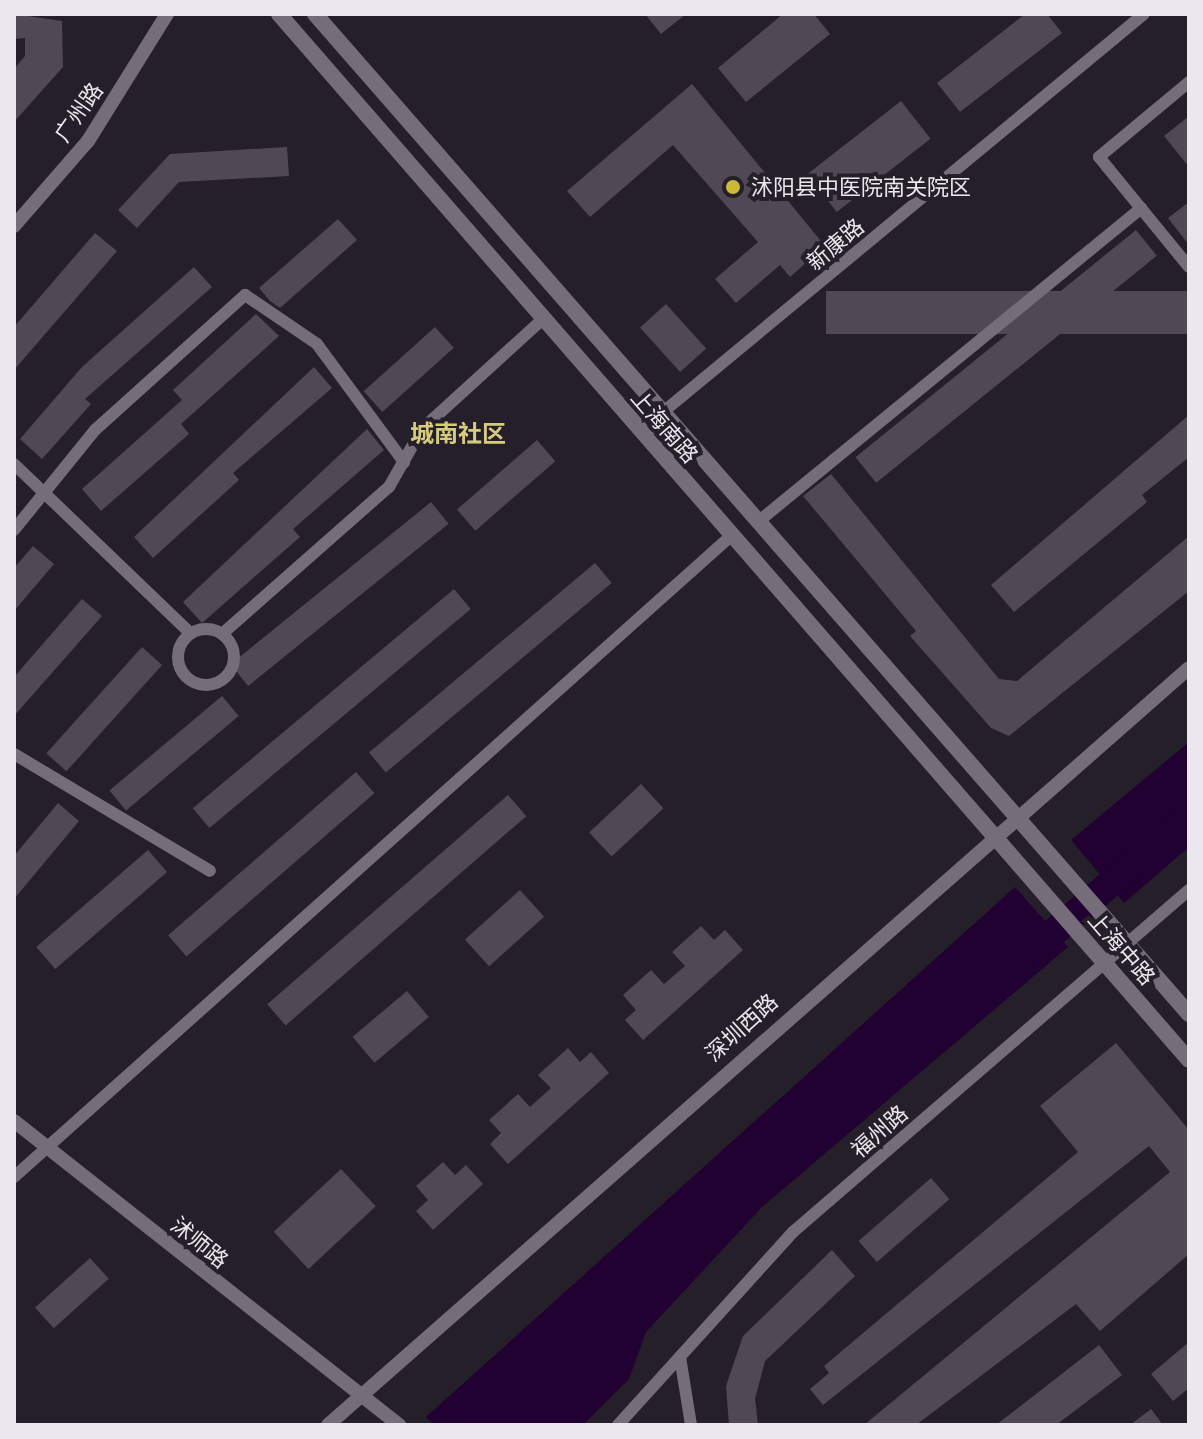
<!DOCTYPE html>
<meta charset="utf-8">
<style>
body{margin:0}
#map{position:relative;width:1203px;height:1439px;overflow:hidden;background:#251f2a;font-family:"Open Sans","Noto Sans SC",sans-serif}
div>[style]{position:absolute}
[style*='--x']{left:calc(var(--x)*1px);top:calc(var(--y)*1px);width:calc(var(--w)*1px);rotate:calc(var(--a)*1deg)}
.water>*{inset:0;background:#210032}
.river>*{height:28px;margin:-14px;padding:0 14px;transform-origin:14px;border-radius:14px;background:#210032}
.building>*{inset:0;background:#504955;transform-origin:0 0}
.minor>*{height:12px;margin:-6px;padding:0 6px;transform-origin:6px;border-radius:6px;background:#756e7a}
.minor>.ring{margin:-6px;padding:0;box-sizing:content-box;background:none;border:12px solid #756e7a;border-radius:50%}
.tertiary>*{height:14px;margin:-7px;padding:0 7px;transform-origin:7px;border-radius:7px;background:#756e7a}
.secondary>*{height:16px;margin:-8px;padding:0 8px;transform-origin:8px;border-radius:8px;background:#756e7a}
.dots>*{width:22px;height:22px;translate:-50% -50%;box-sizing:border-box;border:4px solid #251f2a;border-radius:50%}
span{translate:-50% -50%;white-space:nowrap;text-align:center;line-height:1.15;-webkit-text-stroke:8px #251f2a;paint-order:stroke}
.street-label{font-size:22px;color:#ebe7ee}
.poi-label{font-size:22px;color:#ebe7ee}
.left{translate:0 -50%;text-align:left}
.neighbourhood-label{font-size:24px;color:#d7cc7e;font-weight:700}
.frame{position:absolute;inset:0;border:16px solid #ebe7ee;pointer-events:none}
</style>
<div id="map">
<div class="water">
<div style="clip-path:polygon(1189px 742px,1189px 847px,1124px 903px,1071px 840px)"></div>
<div style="clip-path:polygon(1015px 887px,1068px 947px,762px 1207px,646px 1332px,629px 1379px,583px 1425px,434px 1425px,426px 1417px)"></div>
</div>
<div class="river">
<div style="--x:1026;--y:956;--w:215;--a:-40.7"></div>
</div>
<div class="building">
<div style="clip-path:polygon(14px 14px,62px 21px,63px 67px,14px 122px,14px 69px,25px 56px,25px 38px,14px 39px)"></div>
<div style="clip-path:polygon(645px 14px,686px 14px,661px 34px)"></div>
<div style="clip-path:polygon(783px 14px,814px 14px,830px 34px,746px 102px,718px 68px)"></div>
<div style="clip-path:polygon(1025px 14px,1047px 14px,1062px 33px,960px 112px,937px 83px)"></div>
<div style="clip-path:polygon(692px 84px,825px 246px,790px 277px,780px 265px,736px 303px,715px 279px,758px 242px,673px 145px,590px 217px,567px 191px)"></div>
<div style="left:901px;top:101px;width:48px;height:119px;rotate:52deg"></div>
<div style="clip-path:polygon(1189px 116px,1189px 167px,1164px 136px)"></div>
<div style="clip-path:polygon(287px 147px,289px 176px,179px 182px,137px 228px,118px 210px,170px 154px)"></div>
<div style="clip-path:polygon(1189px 202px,1189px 245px,1168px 218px)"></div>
<div style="clip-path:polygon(338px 219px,357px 240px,280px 308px,270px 301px,259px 288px)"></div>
<div style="left:1136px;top:230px;width:33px;height:361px;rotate:51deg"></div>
<div style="clip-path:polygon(95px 233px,117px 251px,14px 370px,14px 327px)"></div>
<div style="clip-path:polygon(194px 267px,212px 287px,85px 399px,91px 404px,42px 459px,20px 439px,82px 367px)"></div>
<div style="left:1189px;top:291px;width:43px;height:363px;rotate:90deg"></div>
<div style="left:666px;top:304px;width:60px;height:35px;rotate:48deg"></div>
<div style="clip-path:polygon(256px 314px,279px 336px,181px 424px,189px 434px,101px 511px,82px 489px,182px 400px,173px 390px)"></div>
<div style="left:435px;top:327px;width:28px;height:96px;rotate:48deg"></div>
<div style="clip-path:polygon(314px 367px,332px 388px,233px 473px,239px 480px,153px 558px,134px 537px)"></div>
<div style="clip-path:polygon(1189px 415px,1189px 457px,1142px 495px,1147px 502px,1014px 612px,991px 585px)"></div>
<div style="clip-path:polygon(367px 429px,384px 450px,293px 529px,300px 537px,202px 623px,183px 602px)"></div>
<div style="left:537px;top:440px;width:28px;height:106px;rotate:49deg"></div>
<div style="clip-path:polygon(831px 474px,999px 679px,1017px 681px,1189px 536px,1189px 591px,1009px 736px,991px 728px,910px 636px,916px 631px,803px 496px)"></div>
<div style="left:431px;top:502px;width:28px;height:258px;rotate:51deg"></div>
<div style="clip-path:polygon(33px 546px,54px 564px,14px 611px,14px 568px)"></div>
<div style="left:595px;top:563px;width:26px;height:295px;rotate:50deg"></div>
<div style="left:454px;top:589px;width:26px;height:341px;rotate:50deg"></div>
<div style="clip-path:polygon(82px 599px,102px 616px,14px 716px,14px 677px)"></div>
<div style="left:142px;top:647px;width:27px;height:143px;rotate:42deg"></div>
<div style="left:222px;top:696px;width:26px;height:147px;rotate:50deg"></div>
<div style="left:356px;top:772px;width:28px;height:249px;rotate:49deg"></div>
<div style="left:641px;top:784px;width:33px;height:71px;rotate:47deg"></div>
<div style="left:508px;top:795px;width:28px;height:319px;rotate:49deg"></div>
<div style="clip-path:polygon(58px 803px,79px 821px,14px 899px,14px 856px)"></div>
<div style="left:148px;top:850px;width:29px;height:148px;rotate:49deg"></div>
<div style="left:520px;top:890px;width:36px;height:74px;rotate:48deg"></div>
<div style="clip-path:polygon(701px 926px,714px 940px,725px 930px,743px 950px,643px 1040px,625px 1020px,636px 1010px,623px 995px,651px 970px,664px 984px,685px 966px,672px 952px)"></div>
<div style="left:407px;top:991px;width:34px;height:71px;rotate:50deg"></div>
<div style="clip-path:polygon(1116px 1043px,1189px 1130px,1189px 1254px,1100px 1331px,1076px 1304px,916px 1425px,864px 1425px,1170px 1172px,1149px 1146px,823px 1405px,810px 1389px,829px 1373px,824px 1366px,1078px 1152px,1040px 1106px)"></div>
<div style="clip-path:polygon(568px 1048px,580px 1062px,591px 1052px,609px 1073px,508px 1164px,490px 1144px,501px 1133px,489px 1120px,518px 1094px,530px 1107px,551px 1088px,538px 1075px)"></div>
<div style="clip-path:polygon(443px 1162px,455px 1175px,466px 1165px,483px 1184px,433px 1230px,416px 1211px,428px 1200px,416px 1186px)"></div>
<div style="left:341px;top:1169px;width:51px;height:92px;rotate:47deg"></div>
<div style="left:931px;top:1178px;width:28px;height:96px;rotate:49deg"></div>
<div style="clip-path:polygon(832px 1250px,855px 1276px,765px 1361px,755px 1399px,758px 1425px,729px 1425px,726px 1386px,743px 1336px)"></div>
<div style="left:90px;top:1258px;width:28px;height:74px;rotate:48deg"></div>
<div style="clip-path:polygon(1189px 1342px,1189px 1388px,1173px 1401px,1151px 1374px)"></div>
<div style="clip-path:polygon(1099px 1345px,1122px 1375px,1056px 1425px,996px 1425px)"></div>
<div style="clip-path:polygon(1151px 1409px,1163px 1425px,1130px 1425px)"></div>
</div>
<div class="minor">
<div style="--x:1189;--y:82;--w:117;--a:140.2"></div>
<div style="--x:1099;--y:157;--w:142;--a:50.7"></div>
<div style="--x:663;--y:412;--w:624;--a:-39.61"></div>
<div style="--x:14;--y:464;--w:245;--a:43.8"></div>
<div style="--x:759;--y:521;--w:494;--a:-39.3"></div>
<div style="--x:14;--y:530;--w:129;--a:-51"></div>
<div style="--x:95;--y:430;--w:202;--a:-42"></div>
<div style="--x:245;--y:295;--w:87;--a:34.2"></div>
<div style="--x:317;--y:344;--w:147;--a:53.6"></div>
<div class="ring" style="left:178px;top:629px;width:44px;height:44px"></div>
<div style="--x:222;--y:634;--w:222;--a:-41.4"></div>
<div style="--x:389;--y:487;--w:67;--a:-60.4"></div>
<div style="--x:422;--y:429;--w:164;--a:-42.3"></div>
<div style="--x:14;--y:754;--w:228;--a:30.8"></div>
<div style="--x:14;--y:1177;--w:962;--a:-41.8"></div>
<div style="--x:680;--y:1357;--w:69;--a:80.8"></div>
<div style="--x:618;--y:1425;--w:261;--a:-47.8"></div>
<div style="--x:793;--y:1232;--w:523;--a:-40.82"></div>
</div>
<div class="tertiary">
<div style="--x:14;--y:226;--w:113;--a:-49"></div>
<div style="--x:88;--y:141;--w:150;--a:-58.1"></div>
<div style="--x:14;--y:1121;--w:491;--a:38.3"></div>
<div style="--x:328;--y:1425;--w:1146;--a:-41.32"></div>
</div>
<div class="secondary">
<div style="--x:279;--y:14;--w:1386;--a:48.98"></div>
<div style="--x:315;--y:14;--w:1328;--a:48.85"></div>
</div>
<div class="dots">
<div style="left:733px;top:187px;background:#cbba39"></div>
</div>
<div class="street-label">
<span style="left:78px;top:112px;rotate:-55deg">广州路</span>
<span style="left:835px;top:244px;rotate:-40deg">新康路</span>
<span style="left:665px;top:426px;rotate:49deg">上海南路</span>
<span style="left:1122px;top:948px;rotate:49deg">上海中路</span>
<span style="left:741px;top:1027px;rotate:-42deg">深圳西路</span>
<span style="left:879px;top:1131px;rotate:-41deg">福州路</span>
<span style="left:200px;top:1242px;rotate:39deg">沭师路</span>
</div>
<div class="poi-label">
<span class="left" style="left:751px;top:187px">沭阳县中医院南关院区</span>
</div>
<div class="neighbourhood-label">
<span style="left:458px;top:433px">城南社区</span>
</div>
<div class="frame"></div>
</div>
